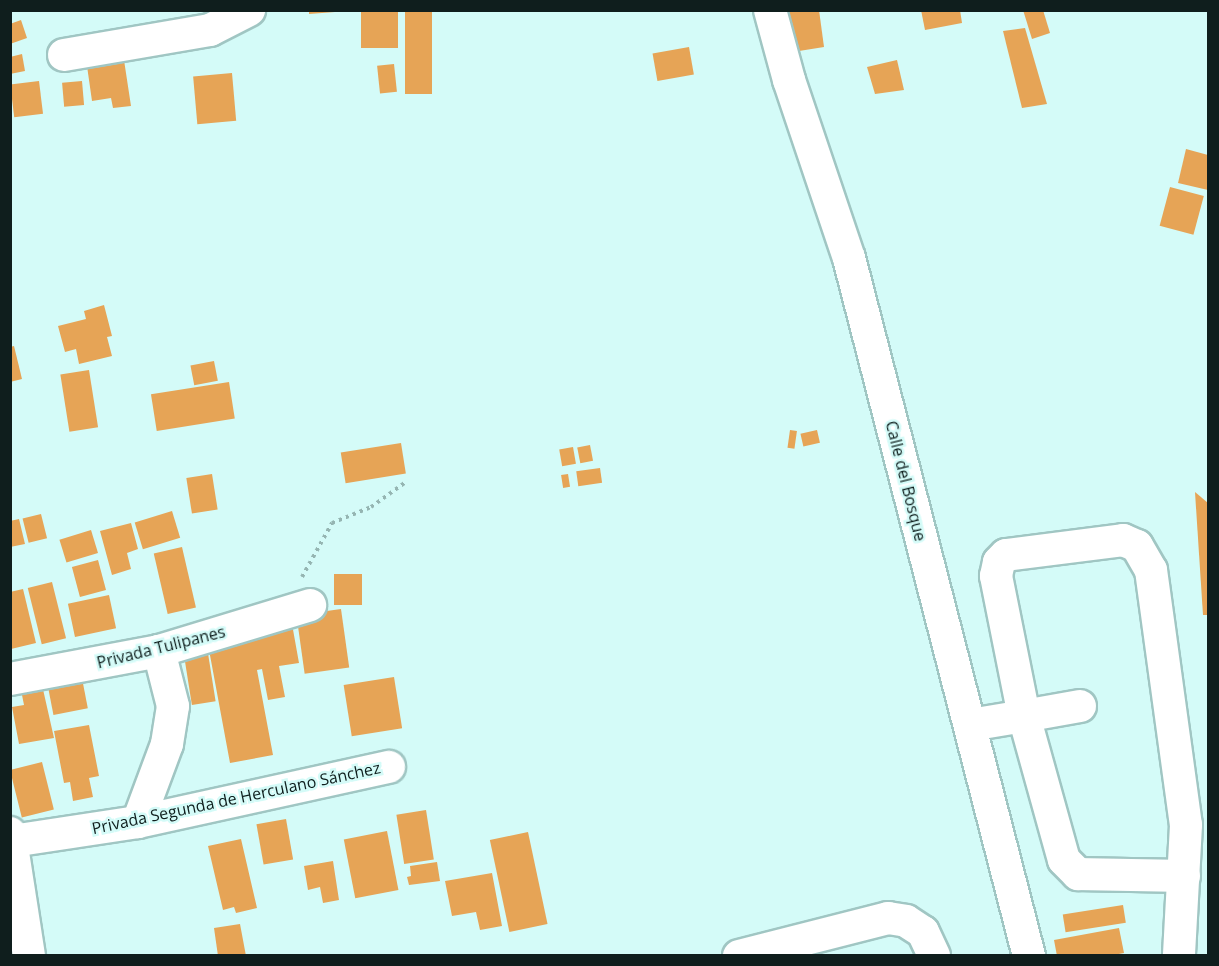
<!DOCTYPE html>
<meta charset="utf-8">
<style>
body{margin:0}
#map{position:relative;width:1219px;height:966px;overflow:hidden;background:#d4fbf8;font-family:"Open Sans",sans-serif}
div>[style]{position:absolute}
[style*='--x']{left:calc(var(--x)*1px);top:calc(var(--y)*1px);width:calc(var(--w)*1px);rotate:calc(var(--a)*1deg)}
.building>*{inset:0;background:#e6a456;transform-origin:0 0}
.path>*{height:4px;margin-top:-2px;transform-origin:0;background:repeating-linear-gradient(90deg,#95b5b2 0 3px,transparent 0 7.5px)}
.roads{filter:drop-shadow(2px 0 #a0c6c3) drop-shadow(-2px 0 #a0c6c3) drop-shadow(0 2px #a0c6c3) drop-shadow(0 -2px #a0c6c3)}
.minor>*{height:32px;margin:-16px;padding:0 16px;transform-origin:16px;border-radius:16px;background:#fff}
span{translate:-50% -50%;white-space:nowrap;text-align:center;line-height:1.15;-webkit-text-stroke:5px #d4fbf8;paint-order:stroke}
.street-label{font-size:16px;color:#0f1e1d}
.frame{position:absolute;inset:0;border:12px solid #0f1e1d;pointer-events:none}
</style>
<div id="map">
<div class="building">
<div style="clip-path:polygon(309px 10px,335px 10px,335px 12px,309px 14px)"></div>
<div style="left:361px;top:10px;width:37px;height:38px"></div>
<div style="left:405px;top:10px;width:27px;height:84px"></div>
<div style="clip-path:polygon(788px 10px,819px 10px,824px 47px,799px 51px)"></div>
<div style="clip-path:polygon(921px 10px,960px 10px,962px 23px,925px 30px)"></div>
<div style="clip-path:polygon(1023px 10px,1043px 10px,1050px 33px,1032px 39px)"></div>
<div style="clip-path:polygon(21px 20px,27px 38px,10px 44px,10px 24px)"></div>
<div style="clip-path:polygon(1025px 28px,1047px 104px,1022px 108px,1003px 31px)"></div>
<div style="left:689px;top:47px;width:28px;height:37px;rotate:80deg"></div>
<div style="clip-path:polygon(22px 54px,25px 71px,10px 74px,10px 57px)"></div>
<div style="clip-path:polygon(124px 60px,131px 106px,113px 108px,111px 98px,92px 101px,87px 66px)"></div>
<div style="clip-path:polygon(897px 60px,904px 90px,875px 94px,867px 67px)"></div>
<div style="left:394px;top:64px;width:28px;height:17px;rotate:84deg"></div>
<div style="left:232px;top:73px;width:48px;height:39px;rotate:85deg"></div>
<div style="left:39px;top:81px;width:33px;height:29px;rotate:83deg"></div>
<div style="left:82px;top:81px;width:24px;height:20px;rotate:85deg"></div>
<div style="clip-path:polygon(1186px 149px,1208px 155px,1208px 190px,1178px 183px)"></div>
<div style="left:1170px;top:187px;width:35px;height:40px;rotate:15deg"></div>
<div style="clip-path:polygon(104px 305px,112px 336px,107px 337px,112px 356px,79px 364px,76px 349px,65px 352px,58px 326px,86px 319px,84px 311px)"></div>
<div style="clip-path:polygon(14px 346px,22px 379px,10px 382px,10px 347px)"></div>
<div style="left:214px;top:361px;width:20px;height:24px;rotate:79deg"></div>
<div style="left:89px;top:370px;width:58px;height:29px;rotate:81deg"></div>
<div style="left:229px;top:382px;width:37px;height:79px;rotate:81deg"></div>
<div style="left:790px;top:430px;width:7px;height:18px;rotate:8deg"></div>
<div style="left:817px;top:430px;width:13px;height:17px;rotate:77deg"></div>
<div style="left:401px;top:443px;width:31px;height:61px;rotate:81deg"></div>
<div style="left:590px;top:445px;width:16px;height:13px;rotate:79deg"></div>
<div style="left:573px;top:447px;width:17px;height:14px;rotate:80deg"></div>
<div style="left:600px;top:468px;width:15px;height:24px;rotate:82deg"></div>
<div style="left:212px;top:474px;width:36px;height:26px;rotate:81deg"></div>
<div style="left:568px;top:474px;width:13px;height:7px;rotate:81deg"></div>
<div style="clip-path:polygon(1195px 492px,1208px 503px,1208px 615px,1203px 615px)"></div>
<div style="left:172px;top:511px;width:28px;height:39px;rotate:73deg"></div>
<div style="left:41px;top:514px;width:25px;height:19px;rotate:76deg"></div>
<div style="clip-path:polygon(19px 519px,25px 544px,10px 547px,10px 521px)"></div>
<div style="clip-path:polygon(131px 523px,138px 549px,127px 553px,131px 569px,112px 575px,100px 531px)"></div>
<div style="left:91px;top:530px;width:24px;height:33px;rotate:73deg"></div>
<div style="left:182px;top:547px;width:62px;height:29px;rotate:77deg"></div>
<div style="left:98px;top:560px;width:31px;height:27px;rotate:75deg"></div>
<div style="left:334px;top:574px;width:28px;height:31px"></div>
<div style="left:52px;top:582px;width:58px;height:25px;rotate:76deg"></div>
<div style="clip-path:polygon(23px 589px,36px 643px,11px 649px,10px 592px)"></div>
<div style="left:109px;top:595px;width:34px;height:42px;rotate:78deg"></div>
<div style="left:341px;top:609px;width:59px;height:45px;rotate:82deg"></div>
<div style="clip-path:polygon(292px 624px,299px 663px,279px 666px,285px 697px,268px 700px,262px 669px,257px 670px,273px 755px,230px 763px,207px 639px)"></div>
<div style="left:207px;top:647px;width:55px;height:24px;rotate:81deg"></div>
<div style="left:80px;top:668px;width:41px;height:35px;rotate:79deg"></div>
<div style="clip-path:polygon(40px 676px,54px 738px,19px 744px,12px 707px,24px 705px,19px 680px)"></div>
<div style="left:394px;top:677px;width:52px;height:51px;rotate:81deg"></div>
<div style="clip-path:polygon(89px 725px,99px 776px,89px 778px,93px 797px,73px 801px,70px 782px,64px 783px,54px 731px)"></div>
<div style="left:42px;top:762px;width:49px;height:33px;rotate:76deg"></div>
<div style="left:426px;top:810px;width:50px;height:30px;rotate:81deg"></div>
<div style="left:286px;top:819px;width:41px;height:30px;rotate:80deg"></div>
<div style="left:387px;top:831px;width:60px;height:44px;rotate:79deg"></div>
<div style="left:528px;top:832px;width:94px;height:39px;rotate:78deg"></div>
<div style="clip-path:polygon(241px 839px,257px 908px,236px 913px,234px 907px,223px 910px,208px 846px)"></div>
<div style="clip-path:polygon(333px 861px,339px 900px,323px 903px,320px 887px,308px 890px,304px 866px)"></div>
<div style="clip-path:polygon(437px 862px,440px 881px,409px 885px,407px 877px,411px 876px,410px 866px)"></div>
<div style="clip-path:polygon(492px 873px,502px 926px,480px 930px,476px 912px,452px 916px,445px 881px)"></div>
<div style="left:1123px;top:905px;width:18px;height:61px;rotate:81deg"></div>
<div style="clip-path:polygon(240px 924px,246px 956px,218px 956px,214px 928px)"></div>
<div style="clip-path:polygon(1119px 928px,1124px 953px,1108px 956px,1057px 956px,1054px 940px)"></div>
</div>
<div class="path">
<div style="--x:302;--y:577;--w:62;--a:-60.9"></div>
<div style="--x:332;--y:523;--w:42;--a:-22.3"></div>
<div style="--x:371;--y:507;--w:44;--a:-35.8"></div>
</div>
<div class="roads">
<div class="minor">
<div style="--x:770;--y:10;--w:73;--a:74.8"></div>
<div style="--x:789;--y:80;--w:188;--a:71.4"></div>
<div style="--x:849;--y:258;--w:721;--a:75.54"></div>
<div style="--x:64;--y:55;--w:148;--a:-9.7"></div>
<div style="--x:210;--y:30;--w:44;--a:-27.1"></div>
<div style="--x:10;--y:679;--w:152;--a:-10.6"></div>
<div style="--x:159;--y:651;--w:158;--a:-16.9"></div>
<div style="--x:1080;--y:706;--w:57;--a:169.9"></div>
<div style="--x:1024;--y:716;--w:143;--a:-101.3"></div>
<div style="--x:996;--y:576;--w:14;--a:-78"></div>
<div style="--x:999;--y:562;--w:10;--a:-45"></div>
<div style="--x:1006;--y:555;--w:118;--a:-7.3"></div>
<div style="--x:1123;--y:540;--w:15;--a:23"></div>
<div style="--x:1137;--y:546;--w:28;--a:60"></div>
<div style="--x:1151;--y:570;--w:257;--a:82.2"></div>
<div style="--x:1186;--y:825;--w:131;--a:93.1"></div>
<div style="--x:970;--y:725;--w:55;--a:-9.5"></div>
<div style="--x:1024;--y:716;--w:149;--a:74.5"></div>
<div style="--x:1064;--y:860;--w:20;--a:45"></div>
<div style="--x:1078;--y:874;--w:106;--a:1.1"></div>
<div style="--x:138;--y:822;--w:83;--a:-69.6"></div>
<div style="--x:167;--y:744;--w:38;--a:-81"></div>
<div style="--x:173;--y:706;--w:57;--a:-104.3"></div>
<div style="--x:10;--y:833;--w:124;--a:81.2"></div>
<div style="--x:12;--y:841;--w:127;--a:-8.6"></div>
<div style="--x:138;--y:822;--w:257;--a:-12.4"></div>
<div style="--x:739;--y:956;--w:154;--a:-14.3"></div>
<div style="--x:888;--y:918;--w:18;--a:9"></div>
<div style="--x:906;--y:921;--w:20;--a:33"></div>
<div style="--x:923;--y:932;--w:26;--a:65"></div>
</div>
</div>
<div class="street-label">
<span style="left:906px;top:481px;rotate:76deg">Calle del Bosque</span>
<span style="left:161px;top:647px;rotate:-14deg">Privada Tulipanes</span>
<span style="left:236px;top:798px;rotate:-12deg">Privada Segunda de Herculano Sánchez</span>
</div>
<div class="frame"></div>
</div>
